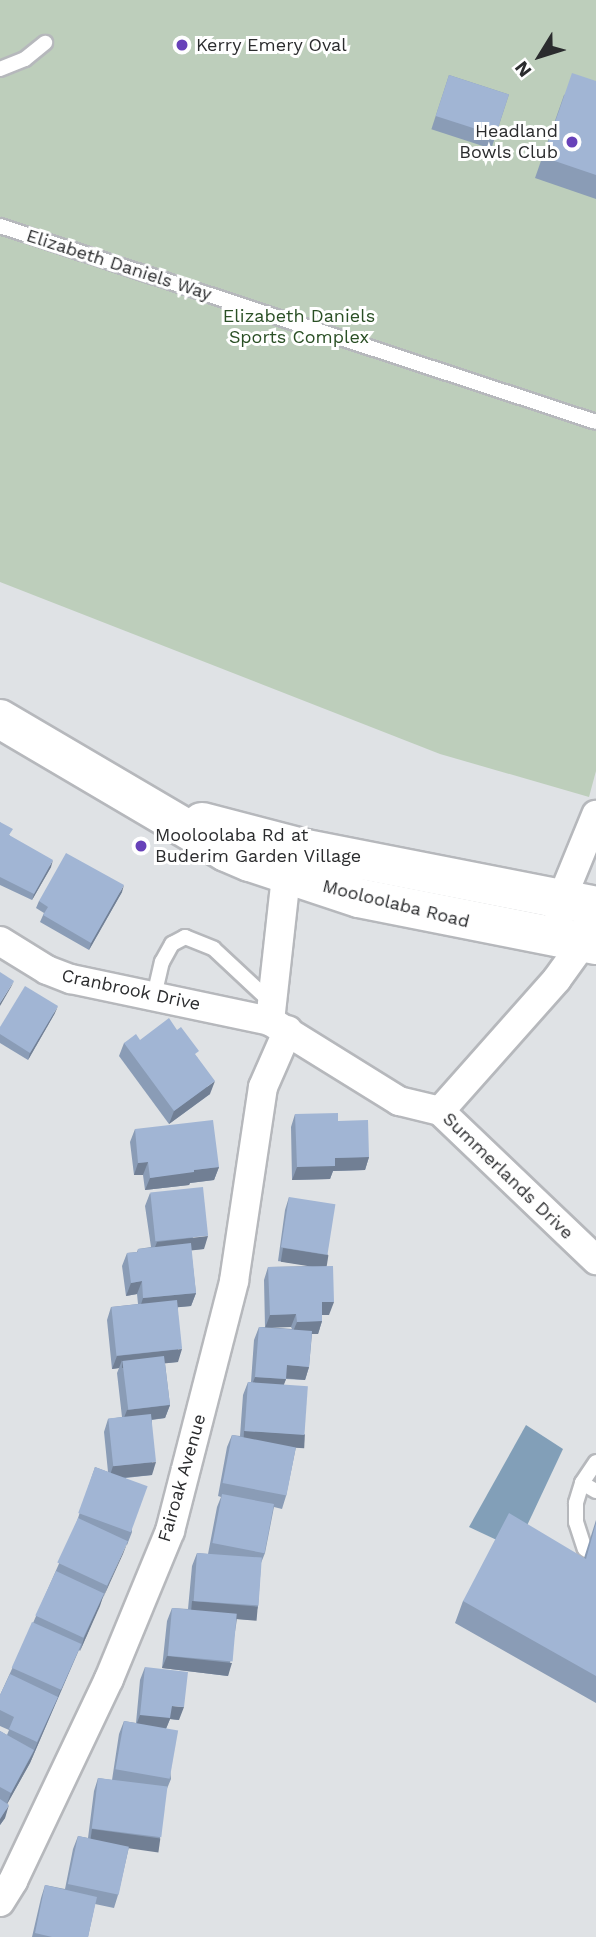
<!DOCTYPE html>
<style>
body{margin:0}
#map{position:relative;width:596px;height:1937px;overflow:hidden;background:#dfe2e5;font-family:"Work Sans",sans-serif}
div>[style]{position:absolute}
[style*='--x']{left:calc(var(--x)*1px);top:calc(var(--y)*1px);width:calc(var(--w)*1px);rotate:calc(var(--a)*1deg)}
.green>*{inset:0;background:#bdcebb}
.water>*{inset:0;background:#829fb8}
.roads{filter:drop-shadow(2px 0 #b6b8bc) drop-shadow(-2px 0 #b6b8bc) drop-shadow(0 2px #b6b8bc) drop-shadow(0 -2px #b6b8bc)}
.lane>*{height:14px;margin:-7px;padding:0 7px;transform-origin:7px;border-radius:7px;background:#fff}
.street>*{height:28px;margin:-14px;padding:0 14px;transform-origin:14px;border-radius:14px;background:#fff}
.secondary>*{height:38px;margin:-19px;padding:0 19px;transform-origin:19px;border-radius:19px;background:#fff}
.wall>*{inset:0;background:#8a9cb6;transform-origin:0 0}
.shaded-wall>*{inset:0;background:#717f94;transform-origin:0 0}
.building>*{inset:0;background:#a1b5d4;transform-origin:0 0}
.dots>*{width:19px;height:19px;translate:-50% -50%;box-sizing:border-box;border:4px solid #fff;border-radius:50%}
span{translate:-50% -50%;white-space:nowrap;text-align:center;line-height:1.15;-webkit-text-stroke:6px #fff;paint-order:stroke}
.poi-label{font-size:18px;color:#2b2c2e}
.left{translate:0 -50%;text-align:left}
.right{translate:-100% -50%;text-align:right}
.street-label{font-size:18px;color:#2b2c2e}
.park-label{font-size:18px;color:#2a4f25}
.north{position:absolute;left:505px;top:21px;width:70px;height:70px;-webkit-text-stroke:5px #fff;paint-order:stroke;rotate:232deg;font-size:19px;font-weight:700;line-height:28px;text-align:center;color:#2b2c2e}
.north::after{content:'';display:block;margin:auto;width:24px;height:32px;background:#2b2c2e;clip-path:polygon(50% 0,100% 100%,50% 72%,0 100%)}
</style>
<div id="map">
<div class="green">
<div style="clip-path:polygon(0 0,596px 0,596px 771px,589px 797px,440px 754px,0 582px)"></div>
</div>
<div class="water">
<div style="clip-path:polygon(526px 1425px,563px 1449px,516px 1549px,469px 1527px)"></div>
</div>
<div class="roads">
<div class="lane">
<div style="--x:0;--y:69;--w:27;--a:-22"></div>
<div style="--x:25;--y:59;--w:26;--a:-39"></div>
<div style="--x:0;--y:226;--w:627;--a:18.2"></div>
<div style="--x:154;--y:996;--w:35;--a:-77"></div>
<div style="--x:162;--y:962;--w:21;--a:-61"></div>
<div style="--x:172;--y:944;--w:15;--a:-28"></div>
<div style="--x:185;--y:937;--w:31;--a:22"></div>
<div style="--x:214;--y:949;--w:79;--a:43"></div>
<div style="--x:596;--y:1462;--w:25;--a:124"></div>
<div style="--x:582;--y:1483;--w:21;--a:107"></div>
<div style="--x:576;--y:1503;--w:19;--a:90"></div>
<div style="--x:576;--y:1522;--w:28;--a:72"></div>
<div style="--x:585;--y:1549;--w:13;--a:32"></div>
<div style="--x:582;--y:1483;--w:16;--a:30"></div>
</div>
<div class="street">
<div style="--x:559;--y:918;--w:20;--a:-81"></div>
<div style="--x:562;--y:898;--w:90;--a:-67.7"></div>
<div style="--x:0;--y:941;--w:55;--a:31.7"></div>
<div style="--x:47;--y:970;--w:26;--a:21"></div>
<div style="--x:71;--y:979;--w:203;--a:11.9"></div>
<div style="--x:270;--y:1021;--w:152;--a:31.8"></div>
<div style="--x:399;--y:1101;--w:42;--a:13.7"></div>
<div style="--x:440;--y:1111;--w:216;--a:43.7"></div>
<div style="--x:270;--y:1021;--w:147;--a:-83.7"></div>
<div style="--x:440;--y:1111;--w:176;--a:-48.4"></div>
<div style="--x:557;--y:979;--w:44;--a:-54.2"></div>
<div style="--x:583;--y:943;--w:18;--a:-77"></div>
<div style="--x:0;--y:1902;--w:25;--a:-58"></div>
<div style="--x:13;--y:1881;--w:224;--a:-64.6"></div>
<div style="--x:109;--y:1679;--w:160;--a:-67.6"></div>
<div style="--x:170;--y:1531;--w:258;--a:-75.6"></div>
<div style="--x:234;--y:1281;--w:196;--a:-81.5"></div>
<div style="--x:263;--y:1087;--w:62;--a:-66.3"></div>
</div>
<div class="secondary">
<div style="--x:0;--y:719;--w:262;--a:30.5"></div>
<div style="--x:226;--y:852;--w:26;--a:23"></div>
<div style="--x:250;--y:862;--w:115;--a:18.3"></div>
<div style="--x:359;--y:898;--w:242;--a:11.2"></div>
<div style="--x:202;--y:822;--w:107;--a:14.6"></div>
<div style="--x:306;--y:849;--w:296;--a:11.1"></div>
</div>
</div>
<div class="wall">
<div style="left:449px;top:75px;width:63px;height:57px;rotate:18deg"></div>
<div style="clip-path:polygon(596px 81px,596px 199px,535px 178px,564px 95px)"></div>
<div style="clip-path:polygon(0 822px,10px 836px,51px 867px,32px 900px,0 885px)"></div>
<div style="clip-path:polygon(122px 892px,89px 950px,40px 922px,44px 913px,36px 908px,39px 901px)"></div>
<div style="clip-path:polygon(55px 1013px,28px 1060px,0 1043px,0 1027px)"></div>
<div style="clip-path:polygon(140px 1040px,197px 1057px,210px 1094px,169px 1124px,119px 1056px,124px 1043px)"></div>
<div style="clip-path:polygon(295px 1114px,338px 1121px,369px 1157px,365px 1170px,333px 1171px,330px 1179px,292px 1180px,291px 1127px)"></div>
<div style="clip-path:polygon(135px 1129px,219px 1167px,214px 1180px,190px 1183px,189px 1185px,145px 1190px,143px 1175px,134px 1175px,130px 1142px)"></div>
<div style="clip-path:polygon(150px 1193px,204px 1249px,191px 1250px,196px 1293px,191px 1306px,178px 1307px,178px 1362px,165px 1363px,170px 1405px,165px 1418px,152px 1420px,152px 1475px,126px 1478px,132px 1532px,127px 1545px,126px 1544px,80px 1651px,79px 1650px,30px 1763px,7px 1804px,5px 1818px,0 1825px,0 1731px,7px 1735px,9px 1730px,0 1726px,0 1695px,33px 1623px,75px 1527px,95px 1467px,108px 1472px,104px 1432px,108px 1419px,122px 1417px,117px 1373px,119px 1368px,112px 1369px,107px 1320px,111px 1307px,138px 1304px,137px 1294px,126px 1296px,122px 1266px,127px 1253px,137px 1252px,138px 1249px,151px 1247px,145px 1206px)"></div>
<div style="clip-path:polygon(evenodd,289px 1197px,328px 1255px,324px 1266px,329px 1315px,322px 1315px,322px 1321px,318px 1334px,312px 1334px,309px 1367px,305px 1380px,286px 1379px,284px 1384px,300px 1447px,296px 1447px,286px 1496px,282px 1509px,274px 1507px,265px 1553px,261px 1563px,258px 1607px,253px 1620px,237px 1619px,228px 1676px,162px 1668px,167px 1621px,172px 1608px,188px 1609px,192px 1566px,197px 1553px,208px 1554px,217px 1507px,221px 1497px,218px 1496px,227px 1447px,232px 1435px,240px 1436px,243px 1395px,248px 1382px,251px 1382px,254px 1340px,259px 1327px,265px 1327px,264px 1280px,268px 1267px,313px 1266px,278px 1261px,285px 1210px,289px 1197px,268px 1327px,291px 1327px,292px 1329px,268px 1327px)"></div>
<div style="clip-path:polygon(596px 1520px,596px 1703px,455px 1623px,463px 1601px,584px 1558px)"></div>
<div style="clip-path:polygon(145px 1667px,179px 1720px,170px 1719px,166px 1729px,171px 1779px,166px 1791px,160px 1838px,156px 1851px,129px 1847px,118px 1895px,114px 1908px,95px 1904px,88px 1937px,32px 1937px,41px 1898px,45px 1885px,65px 1889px,73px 1849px,78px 1836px,88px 1838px,94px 1791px,98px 1778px,112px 1780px,119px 1734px,124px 1721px,136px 1723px,140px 1680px)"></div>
</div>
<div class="shaded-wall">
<div style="clip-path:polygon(53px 860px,51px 867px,32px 900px,34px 894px)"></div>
<div style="clip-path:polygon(124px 885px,122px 892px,89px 950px,91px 943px)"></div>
<div style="clip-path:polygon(14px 981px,11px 987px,0 1006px,0 1003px)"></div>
<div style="clip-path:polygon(58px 1006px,55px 1013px,28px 1060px,30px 1053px)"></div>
<div style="clip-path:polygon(215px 1081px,210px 1094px,169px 1124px,174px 1111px)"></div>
<div style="clip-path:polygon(369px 1157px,365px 1170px,333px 1171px,330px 1179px,292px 1180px,297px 1167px,335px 1158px)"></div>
<div style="clip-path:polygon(148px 1162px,143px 1175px,134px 1175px,138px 1163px)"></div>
<div style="clip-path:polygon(219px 1167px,214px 1180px,190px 1183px,189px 1185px,145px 1190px,150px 1178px,194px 1170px)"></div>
<div style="clip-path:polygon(208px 1236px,204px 1249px,152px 1255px,157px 1242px)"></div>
<div style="left:283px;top:1248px;width:46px;height:14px;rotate:9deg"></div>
<div style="clip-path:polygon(142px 1281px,137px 1294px,126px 1296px,131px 1283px)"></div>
<div style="clip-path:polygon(196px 1293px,191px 1306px,139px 1311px,143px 1298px)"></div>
<div style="clip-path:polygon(322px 1302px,334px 1302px,329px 1315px,318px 1315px)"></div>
<div style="clip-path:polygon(296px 1314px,291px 1327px,265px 1328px,270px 1315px)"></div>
<div style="clip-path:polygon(322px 1321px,318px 1334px,292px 1334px,297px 1322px)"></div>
<div style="clip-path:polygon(182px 1349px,178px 1362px,122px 1368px,122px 1360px,119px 1368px,112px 1369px,117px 1356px)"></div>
<div style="clip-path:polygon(287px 1365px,309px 1367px,305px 1380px,283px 1378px)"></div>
<div style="clip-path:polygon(255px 1377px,286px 1379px,281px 1392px,250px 1390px)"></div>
<div style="clip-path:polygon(170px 1405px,165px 1418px,122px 1423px,127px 1410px)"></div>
<div style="left:244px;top:1431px;width:61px;height:14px;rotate:3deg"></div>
<div style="clip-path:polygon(156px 1462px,152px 1475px,109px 1479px,113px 1466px)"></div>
<div style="clip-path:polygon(128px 1541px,123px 1554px,103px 1598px,108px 1585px)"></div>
<div style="clip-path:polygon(104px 1593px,100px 1606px,80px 1651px,84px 1638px)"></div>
<div style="left:192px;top:1601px;width:66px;height:14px;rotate:5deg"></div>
<div style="clip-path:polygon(81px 1644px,30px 1763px,6px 1806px,11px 1793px,33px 1753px)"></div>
<div style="clip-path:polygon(167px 1656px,232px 1663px,228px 1676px,162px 1668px)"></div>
<div style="clip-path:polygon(172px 1706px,184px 1707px,179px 1720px,170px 1719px,165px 1731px,135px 1728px,140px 1715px)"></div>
<div style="clip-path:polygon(9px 1805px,5px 1818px,0 1825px,0 1819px)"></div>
<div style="left:92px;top:1829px;width:69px;height:14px;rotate:8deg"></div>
</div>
<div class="building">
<div style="clip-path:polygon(572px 73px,596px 81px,596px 175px,543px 157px)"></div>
<div style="left:449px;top:75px;width:63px;height:43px;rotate:18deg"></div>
<div style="clip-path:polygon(0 822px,13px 829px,9px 835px,53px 860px,34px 894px,0 877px)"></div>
<div style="clip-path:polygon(66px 853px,124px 885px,91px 943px,43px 915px,48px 907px,39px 901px)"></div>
<div style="clip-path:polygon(0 972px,14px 981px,0 1003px)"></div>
<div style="clip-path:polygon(25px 986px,58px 1006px,30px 1053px,0 1034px,0 1027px)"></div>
<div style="clip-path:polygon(169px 1018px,177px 1030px,181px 1027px,199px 1051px,195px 1054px,215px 1081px,174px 1111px,124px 1043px,136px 1034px,140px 1040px)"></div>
<div style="clip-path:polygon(338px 1113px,338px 1121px,368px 1120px,369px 1157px,335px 1158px,335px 1166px,297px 1167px,295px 1114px)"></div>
<div style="clip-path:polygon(213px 1120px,219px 1167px,194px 1170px,194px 1172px,150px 1178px,148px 1162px,138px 1163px,135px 1129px)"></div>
<div style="left:203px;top:1187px;width:49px;height:53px;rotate:84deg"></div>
<div style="left:289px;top:1197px;width:47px;height:51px;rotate:9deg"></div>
<div style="clip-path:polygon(191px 1243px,196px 1293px,143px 1298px,142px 1281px,131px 1283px,127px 1253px,138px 1252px,138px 1249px)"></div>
<div style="clip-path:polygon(333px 1266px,334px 1302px,322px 1302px,322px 1321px,297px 1322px,296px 1314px,270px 1315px,268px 1267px)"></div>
<div style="left:177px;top:1300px;width:49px;height:66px;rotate:84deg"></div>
<div style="clip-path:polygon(259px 1327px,312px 1331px,309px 1367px,287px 1365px,286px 1379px,255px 1377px)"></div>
<div style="left:164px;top:1356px;width:49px;height:42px;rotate:83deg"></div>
<div style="left:248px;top:1382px;width:60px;height:49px;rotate:4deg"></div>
<div style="left:151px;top:1414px;width:48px;height:43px;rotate:84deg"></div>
<div style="left:232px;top:1435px;width:65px;height:49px;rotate:11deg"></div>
<div style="left:95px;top:1467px;width:56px;height:49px;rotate:20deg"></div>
<div style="left:222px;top:1494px;width:53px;height:50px;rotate:11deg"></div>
<div style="clip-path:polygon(509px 1513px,586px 1559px,596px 1523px,596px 1676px,463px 1601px)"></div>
<div style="left:78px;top:1518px;width:55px;height:49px;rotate:25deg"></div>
<div style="left:197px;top:1553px;width:65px;height:48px;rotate:4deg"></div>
<div style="left:56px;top:1571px;width:53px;height:49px;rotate:25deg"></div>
<div style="left:172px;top:1608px;width:65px;height:48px;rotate:5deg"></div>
<div style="left:32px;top:1622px;width:54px;height:50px;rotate:24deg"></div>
<div style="clip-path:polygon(145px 1667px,188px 1672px,184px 1707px,172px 1706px,170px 1718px,140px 1715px)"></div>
<div style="clip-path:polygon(10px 1674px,58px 1697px,37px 1742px,9px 1729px,14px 1717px,0 1710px,0 1695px)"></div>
<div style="left:124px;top:1721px;width:55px;height:49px;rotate:10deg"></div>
<div style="clip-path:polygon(0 1731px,34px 1750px,11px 1793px,0 1787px)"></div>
<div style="left:98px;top:1778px;width:70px;height:51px;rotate:7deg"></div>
<div style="clip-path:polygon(0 1799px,9px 1805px,0 1819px)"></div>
<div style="left:78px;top:1836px;width:52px;height:49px;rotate:12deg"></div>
<div style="clip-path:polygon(45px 1885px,97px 1897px,88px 1937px,52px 1937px,35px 1933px)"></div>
</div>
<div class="dots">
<div style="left:182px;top:45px;background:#6741b9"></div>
<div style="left:572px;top:142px;background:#6741b9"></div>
<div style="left:141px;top:846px;background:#6741b9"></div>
</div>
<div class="poi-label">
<span class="left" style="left:196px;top:45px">Kerry Emery Oval</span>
<span class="right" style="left:558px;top:142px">Headland<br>Bowls Club</span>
<span class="left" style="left:155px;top:846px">Mooloolaba Rd at<br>Buderim Garden Village</span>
</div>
<div class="street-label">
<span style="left:119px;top:265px;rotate:18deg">Elizabeth Daniels Way</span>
<span style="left:396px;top:904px;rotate:14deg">Mooloolaba Road</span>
<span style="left:131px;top:990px;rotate:12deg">Cranbrook Drive</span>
<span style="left:508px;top:1176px;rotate:44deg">Summerlands Drive</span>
<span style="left:182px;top:1478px;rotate:-74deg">Fairoak Avenue</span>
</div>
<div class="park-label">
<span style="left:299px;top:327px">Elizabeth Daniels<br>Sports Complex</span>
</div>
<div class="north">N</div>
</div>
